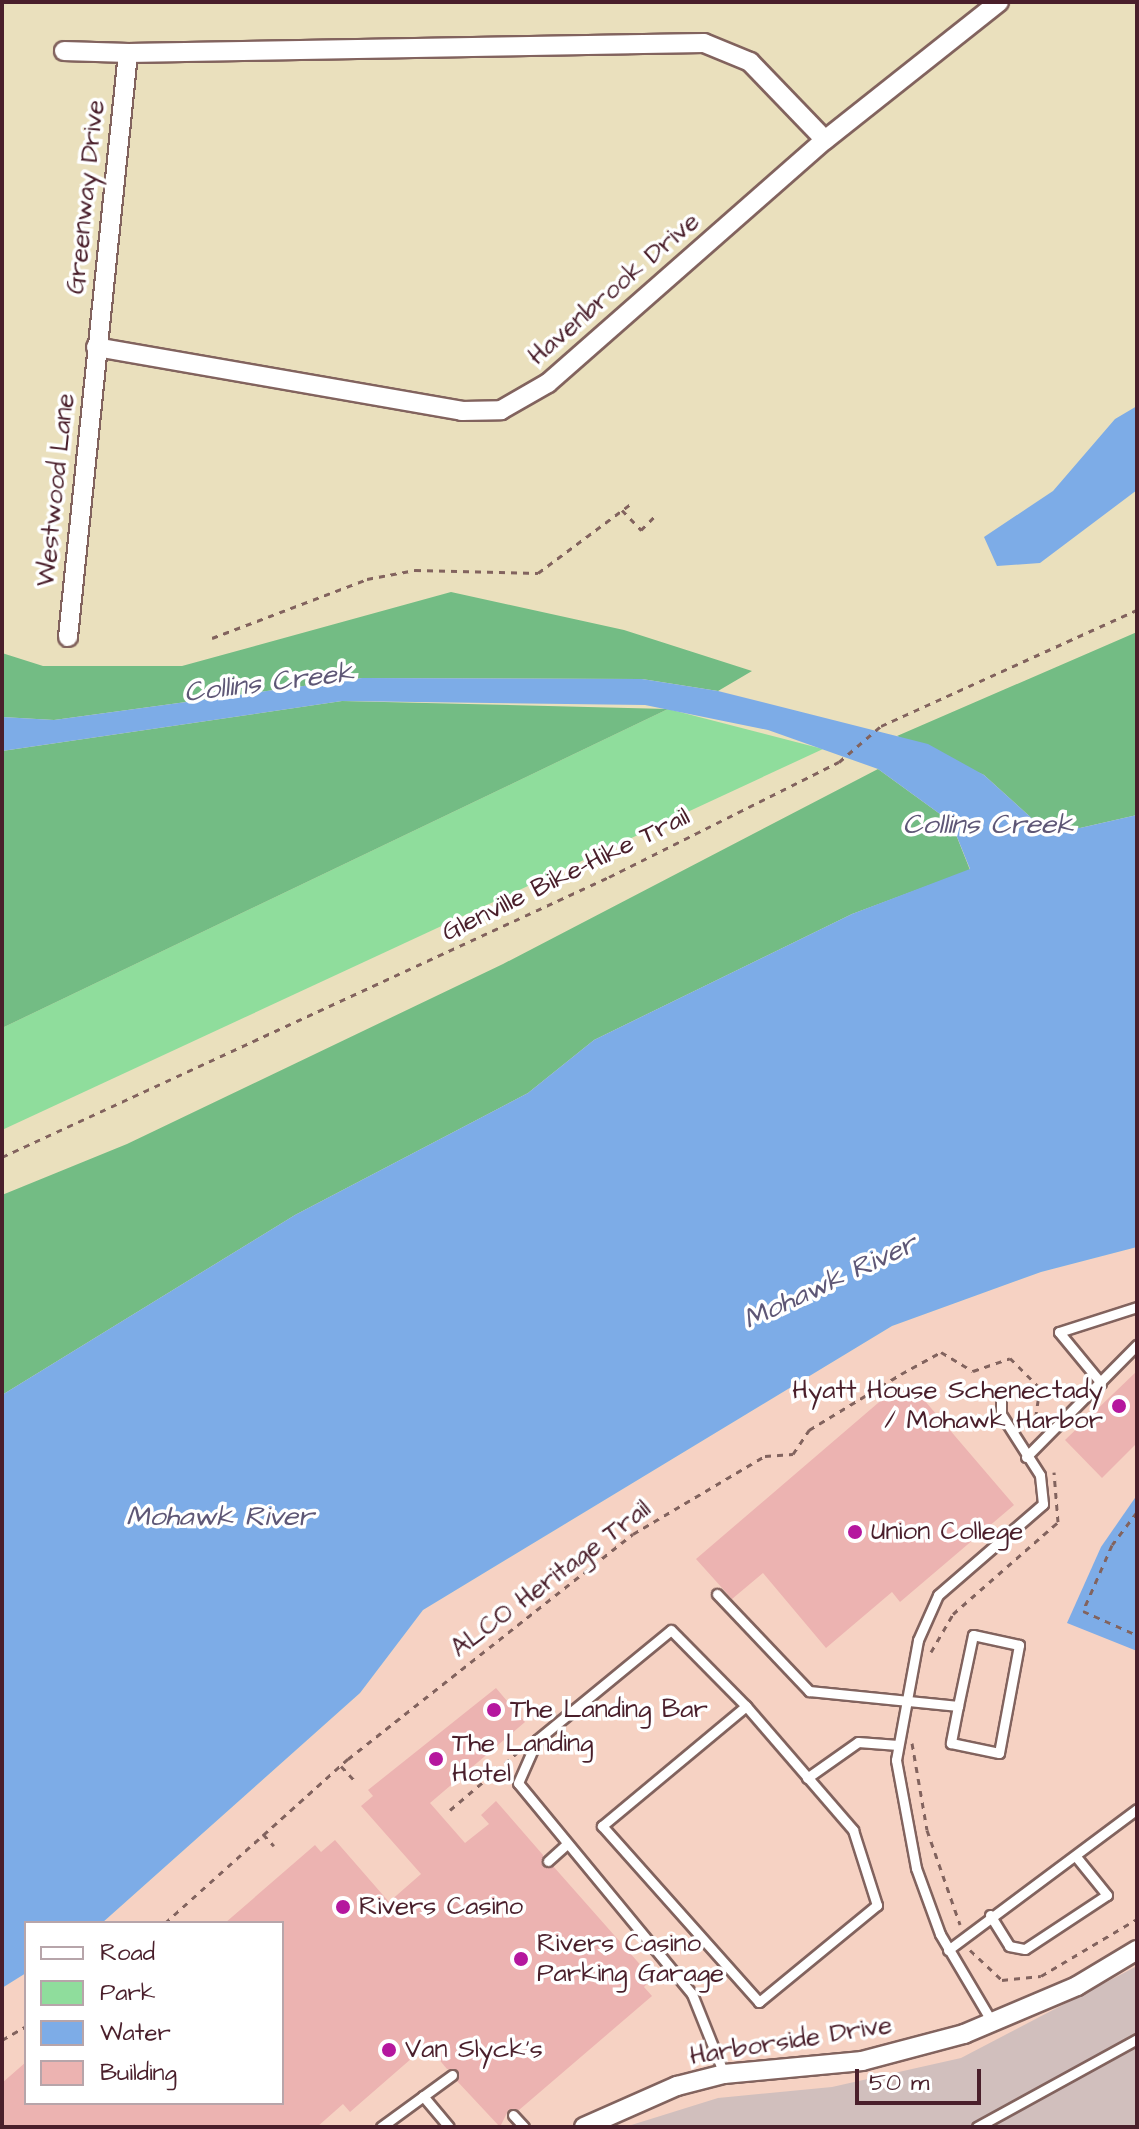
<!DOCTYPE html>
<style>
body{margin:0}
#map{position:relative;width:1139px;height:2129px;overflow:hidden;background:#eae0bd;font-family:"Architects Daughter",sans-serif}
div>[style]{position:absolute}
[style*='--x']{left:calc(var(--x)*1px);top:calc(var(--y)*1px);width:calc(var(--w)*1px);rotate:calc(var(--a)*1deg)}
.built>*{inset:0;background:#f6d2c3}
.industrial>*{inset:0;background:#d1bfbd}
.green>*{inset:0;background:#8fdd9c}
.forest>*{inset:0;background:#73bc84}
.water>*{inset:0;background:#7dace7}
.building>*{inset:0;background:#ecb3b1}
.path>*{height:3px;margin-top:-1.5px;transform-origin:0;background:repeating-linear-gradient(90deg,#82635e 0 6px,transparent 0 12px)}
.roads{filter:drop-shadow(2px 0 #82635e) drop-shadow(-2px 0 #82635e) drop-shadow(0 2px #82635e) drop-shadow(0 -2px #82635e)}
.service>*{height:9px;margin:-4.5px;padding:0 4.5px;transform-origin:4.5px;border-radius:4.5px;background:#fff}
.minor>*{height:18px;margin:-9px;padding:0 9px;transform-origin:9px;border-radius:9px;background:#fff}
.dots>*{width:22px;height:22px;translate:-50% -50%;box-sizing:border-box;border:4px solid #fff;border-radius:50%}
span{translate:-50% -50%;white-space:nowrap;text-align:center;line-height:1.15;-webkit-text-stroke:7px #fff;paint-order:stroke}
.street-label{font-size:26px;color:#4a1f2b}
.poi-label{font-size:26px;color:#4a1f2b}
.right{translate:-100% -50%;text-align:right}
.left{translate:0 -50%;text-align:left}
.water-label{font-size:28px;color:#5e5776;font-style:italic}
.frame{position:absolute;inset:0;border:4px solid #4a1f2b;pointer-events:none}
.legend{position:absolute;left:24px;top:1921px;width:260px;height:184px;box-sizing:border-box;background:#fff;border:2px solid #b7a5aa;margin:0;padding:10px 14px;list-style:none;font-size:24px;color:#4a1f2b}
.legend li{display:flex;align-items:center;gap:16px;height:40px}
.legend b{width:40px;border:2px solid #b7a5aa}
.scale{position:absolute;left:855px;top:2069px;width:126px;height:36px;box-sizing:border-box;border:4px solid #4a1f2b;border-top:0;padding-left:10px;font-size:24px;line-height:28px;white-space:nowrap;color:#4a1f2b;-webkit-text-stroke:6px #fff;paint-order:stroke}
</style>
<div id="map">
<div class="built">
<div style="clip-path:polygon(1137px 1247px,1137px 2127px,2px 2127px,2px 1988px,26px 1973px,26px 2103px,282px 2103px,282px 1923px,102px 1923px,360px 1693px,423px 1610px,892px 1326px,1041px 1272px)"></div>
</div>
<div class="industrial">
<div style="clip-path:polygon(1137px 1966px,1137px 2127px,625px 2127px,718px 2098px,832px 2087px,961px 2058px)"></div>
</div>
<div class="green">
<div style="clip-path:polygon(668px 709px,823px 749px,2px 1130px,2px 1028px)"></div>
</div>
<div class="forest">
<div style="clip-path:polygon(451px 592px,624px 630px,752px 671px,718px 691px,642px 679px,362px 678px,54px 720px,2px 717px,2px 653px,43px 666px,182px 666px)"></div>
<div style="clip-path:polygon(1137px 632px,1137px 815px,1080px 828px,1036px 822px,984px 775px,897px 736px)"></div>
<div style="clip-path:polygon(342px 701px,668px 709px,2px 1028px,2px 751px)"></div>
<div style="clip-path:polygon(878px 769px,951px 822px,970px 870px,852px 914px,594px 1040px,528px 1093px,295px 1215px,2px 1395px,2px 1195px,127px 1144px,503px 964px)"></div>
</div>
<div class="water">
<div style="clip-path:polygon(1137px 406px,1137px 490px,1040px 563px,997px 566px,984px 537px,1053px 491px,1115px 419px)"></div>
<div style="clip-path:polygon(362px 678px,642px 679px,718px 691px,928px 744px,984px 775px,1036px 822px,1080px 828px,1137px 815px,1137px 1247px,1041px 1272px,892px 1326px,423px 1610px,360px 1693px,102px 1923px,26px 1923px,26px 1973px,2px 1988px,2px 1395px,295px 1215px,528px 1093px,594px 1040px,852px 914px,970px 869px,951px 822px,878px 769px,768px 730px,645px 705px,342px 701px,2px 751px,2px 717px,54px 720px)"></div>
<div style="clip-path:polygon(1137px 1495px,1137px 1651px,1067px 1623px,1101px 1547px)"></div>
</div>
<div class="building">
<div style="clip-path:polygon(1137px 1371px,1137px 1443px,1102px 1478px,1065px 1440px)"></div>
<div style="clip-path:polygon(899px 1385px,906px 1392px,913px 1387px,1014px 1505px,900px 1602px,892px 1592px,826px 1648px,763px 1573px,732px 1599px,696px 1559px)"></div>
<div style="clip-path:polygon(496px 1688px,525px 1722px,430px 1803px,465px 1843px,489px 1824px,481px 1815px,496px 1801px,543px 1855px,543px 1866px,553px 1866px,652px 1978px,644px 1987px,652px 1996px,519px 2110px,509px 2109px,500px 2127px,457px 2081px,458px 2070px,447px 2069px,427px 2045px,350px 2112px,343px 2104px,317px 2127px,2px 2127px,2px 2083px,26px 2062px,26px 2103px,282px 2103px,282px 1923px,225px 1923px,315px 1845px,321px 1852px,335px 1840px,389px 1902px,421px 1874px,361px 1806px,373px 1796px,368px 1790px)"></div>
</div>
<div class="path">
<div style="--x:622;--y:510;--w:28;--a:46"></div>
<div style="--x:641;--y:530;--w:21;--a:-45"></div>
<div style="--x:212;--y:638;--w:166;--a:-20.8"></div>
<div style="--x:367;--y:579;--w:49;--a:-10.6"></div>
<div style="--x:415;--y:570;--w:123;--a:1.4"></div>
<div style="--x:538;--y:573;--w:117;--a:-36.7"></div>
<div style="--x:2;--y:1157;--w:668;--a:-24.76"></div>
<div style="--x:609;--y:877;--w:257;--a:-26.6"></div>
<div style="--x:839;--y:762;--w:55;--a:-40.6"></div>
<div style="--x:881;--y:726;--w:281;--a:-24.4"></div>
<div style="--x:1137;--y:1512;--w:41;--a:127.1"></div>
<div style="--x:1112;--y:1545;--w:72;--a:113.7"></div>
<div style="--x:1083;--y:1611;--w:59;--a:24"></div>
<div style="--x:931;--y:1652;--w:44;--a:-59.9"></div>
<div style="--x:953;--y:1614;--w:140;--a:-41.2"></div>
<div style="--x:1058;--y:1522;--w:50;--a:-94.6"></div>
<div style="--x:912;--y:1743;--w:88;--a:80.2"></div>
<div style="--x:927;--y:1830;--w:100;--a:70.7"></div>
<div style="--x:341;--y:1766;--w:23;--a:47"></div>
<div style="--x:450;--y:1810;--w:88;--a:-40.4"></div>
<div style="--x:263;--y:1834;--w:16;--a:47"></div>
<div style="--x:165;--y:1923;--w:246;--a:-41.9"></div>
<div style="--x:348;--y:1759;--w:363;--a:-38.3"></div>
<div style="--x:633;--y:1534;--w:153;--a:-30.6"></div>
<div style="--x:765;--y:1456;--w:28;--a:-4"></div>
<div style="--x:793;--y:1454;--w:29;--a:-56"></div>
<div style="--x:809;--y:1430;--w:108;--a:-31.3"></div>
<div style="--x:901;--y:1374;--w:46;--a:-28.8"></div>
<div style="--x:941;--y:1352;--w:37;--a:31"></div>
<div style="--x:973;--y:1371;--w:39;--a:-19"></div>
<div style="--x:1010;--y:1358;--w:42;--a:45"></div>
<div style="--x:1040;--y:1388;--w:47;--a:98.7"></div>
<div style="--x:970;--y:1950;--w:44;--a:43.2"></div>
<div style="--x:1002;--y:1980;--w:39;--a:-6"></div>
<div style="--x:1041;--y:1976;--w:112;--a:-30.7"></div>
<div style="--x:2;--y:2040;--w:28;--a:-30"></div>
</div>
<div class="roads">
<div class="service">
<div style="--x:1101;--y:1383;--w:66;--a:-129.5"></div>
<div style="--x:1059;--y:1332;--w:82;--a:-17.8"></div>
<div style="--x:1026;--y:1457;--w:158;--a:-45.3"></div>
<div style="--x:717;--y:1594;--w:134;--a:46.5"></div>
<div style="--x:809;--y:1691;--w:150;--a:5.7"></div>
<div style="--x:958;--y:1706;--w:38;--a:101"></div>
<div style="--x:951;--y:1743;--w:49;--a:11.8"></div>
<div style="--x:999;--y:1753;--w:110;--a:-79.5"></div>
<div style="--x:1019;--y:1645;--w:47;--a:-167.7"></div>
<div style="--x:973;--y:1635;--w:73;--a:101.9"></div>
<div style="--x:807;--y:1778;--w:62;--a:-35.2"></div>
<div style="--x:858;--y:1742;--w:40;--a:4.3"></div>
<div style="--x:548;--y:1861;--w:24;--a:-42"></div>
<div style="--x:990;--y:1915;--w:36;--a:58"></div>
<div style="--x:1009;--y:1946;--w:16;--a:11"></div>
<div style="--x:1025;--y:1949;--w:98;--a:-33.4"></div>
<div style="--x:1107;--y:1895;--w:48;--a:-129"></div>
<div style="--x:948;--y:1950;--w:236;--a:-36.7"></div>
<div style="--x:992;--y:2022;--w:102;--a:-120.6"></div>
<div style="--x:940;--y:1934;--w:70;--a:-110"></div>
<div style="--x:916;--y:1868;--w:110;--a:-100.5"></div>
<div style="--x:896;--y:1760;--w:122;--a:-79.6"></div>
<div style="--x:918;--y:1640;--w:49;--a:-66"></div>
<div style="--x:938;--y:1595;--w:139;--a:-40.9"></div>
<div style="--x:1043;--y:1504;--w:29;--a:-96"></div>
<div style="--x:1040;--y:1475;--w:72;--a:-122.6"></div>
<div style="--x:1001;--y:1414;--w:19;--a:-90"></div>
<div style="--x:724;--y:2074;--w:86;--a:-111.8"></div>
<div style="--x:692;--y:1994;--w:273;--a:-129.5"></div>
<div style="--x:518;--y:1783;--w:47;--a:-66.2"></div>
<div style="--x:537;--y:1740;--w:173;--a:-39.4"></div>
<div style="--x:671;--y:1630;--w:107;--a:45.4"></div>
<div style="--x:746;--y:1706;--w:164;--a:49.2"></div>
<div style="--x:853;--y:1830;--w:79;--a:72.3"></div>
<div style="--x:877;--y:1905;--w:153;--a:140.6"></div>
<div style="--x:759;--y:2002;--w:236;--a:-131.7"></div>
<div style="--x:602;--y:1826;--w:187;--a:-39.8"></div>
<div style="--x:423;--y:2096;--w:40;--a:50"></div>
<div style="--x:513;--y:2115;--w:16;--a:47"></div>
<div style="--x:381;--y:2127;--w:88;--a:-36.2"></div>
<div style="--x:977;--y:2127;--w:183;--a:-28.8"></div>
</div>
<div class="minor">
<div style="--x:64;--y:51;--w:64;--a:1.8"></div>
<div style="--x:96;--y:347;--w:372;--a:9.9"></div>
<div style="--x:462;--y:411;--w:39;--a:-1"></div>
<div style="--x:501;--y:410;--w:54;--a:-29.9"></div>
<div style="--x:548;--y:383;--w:368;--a:-41.3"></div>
<div style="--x:825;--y:140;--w:222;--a:-38.4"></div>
<div style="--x:68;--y:637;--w:587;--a:-84.13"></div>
<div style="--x:128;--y:53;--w:576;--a:-0.99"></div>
<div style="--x:704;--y:43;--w:50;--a:22.4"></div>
<div style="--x:750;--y:62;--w:108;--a:46.1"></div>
<div style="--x:584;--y:2127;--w:102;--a:-23.8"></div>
<div style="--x:677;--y:2086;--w:49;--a:-14.3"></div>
<div style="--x:724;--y:2074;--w:139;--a:-5.4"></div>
<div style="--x:862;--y:2061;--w:106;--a:-14.8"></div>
<div style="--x:964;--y:2034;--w:123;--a:-23"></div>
<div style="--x:1077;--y:1986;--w:70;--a:-31"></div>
</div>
</div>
<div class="dots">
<div style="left:1119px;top:1406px;background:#b5179e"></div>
<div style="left:855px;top:1532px;background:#b5179e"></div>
<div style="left:494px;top:1710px;background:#b5179e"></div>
<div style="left:436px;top:1759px;background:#b5179e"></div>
<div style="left:343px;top:1907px;background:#b5179e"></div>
<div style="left:521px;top:1959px;background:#b5179e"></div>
<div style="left:389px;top:2050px;background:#b5179e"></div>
</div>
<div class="street-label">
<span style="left:86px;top:197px;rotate:-84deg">Greenway Drive</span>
<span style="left:614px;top:289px;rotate:-41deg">Havenbrook Drive</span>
<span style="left:56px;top:490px;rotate:-84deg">Westwood Lane</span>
<span style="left:566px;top:875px;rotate:-26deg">Glenville Bike-Hike Trail</span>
<span style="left:551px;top:1579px;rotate:-37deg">ALCO Heritage Trail</span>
<span style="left:791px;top:2041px;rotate:-9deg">Harborside Drive</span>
</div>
<div class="poi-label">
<span class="right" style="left:1103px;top:1406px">Hyatt House Schenectady<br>/ Mohawk Harbor</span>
<span class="left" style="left:871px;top:1532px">Union College</span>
<span class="left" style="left:510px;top:1710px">The Landing Bar</span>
<span class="left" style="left:452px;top:1759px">The Landing<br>Hotel</span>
<span class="left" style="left:359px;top:1907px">Rivers Casino</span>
<span class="left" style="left:537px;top:1959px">Rivers Casino<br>Parking Garage</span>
<span class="left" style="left:405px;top:2050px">Van Slyck's</span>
</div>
<div class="water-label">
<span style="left:269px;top:683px;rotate:-7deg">Collins Creek</span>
<span style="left:988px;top:825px">Collins Creek</span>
<span style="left:830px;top:1282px;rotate:-25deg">Mohawk River</span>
<span style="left:220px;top:1517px">Mohawk River</span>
</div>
<div class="frame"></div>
<ul class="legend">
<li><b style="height:10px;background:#fff"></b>Road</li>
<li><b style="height:22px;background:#8fdd9c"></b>Park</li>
<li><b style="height:22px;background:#7dace7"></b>Water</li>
<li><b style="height:22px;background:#ecb3b1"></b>Building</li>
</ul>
<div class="scale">50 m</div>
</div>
